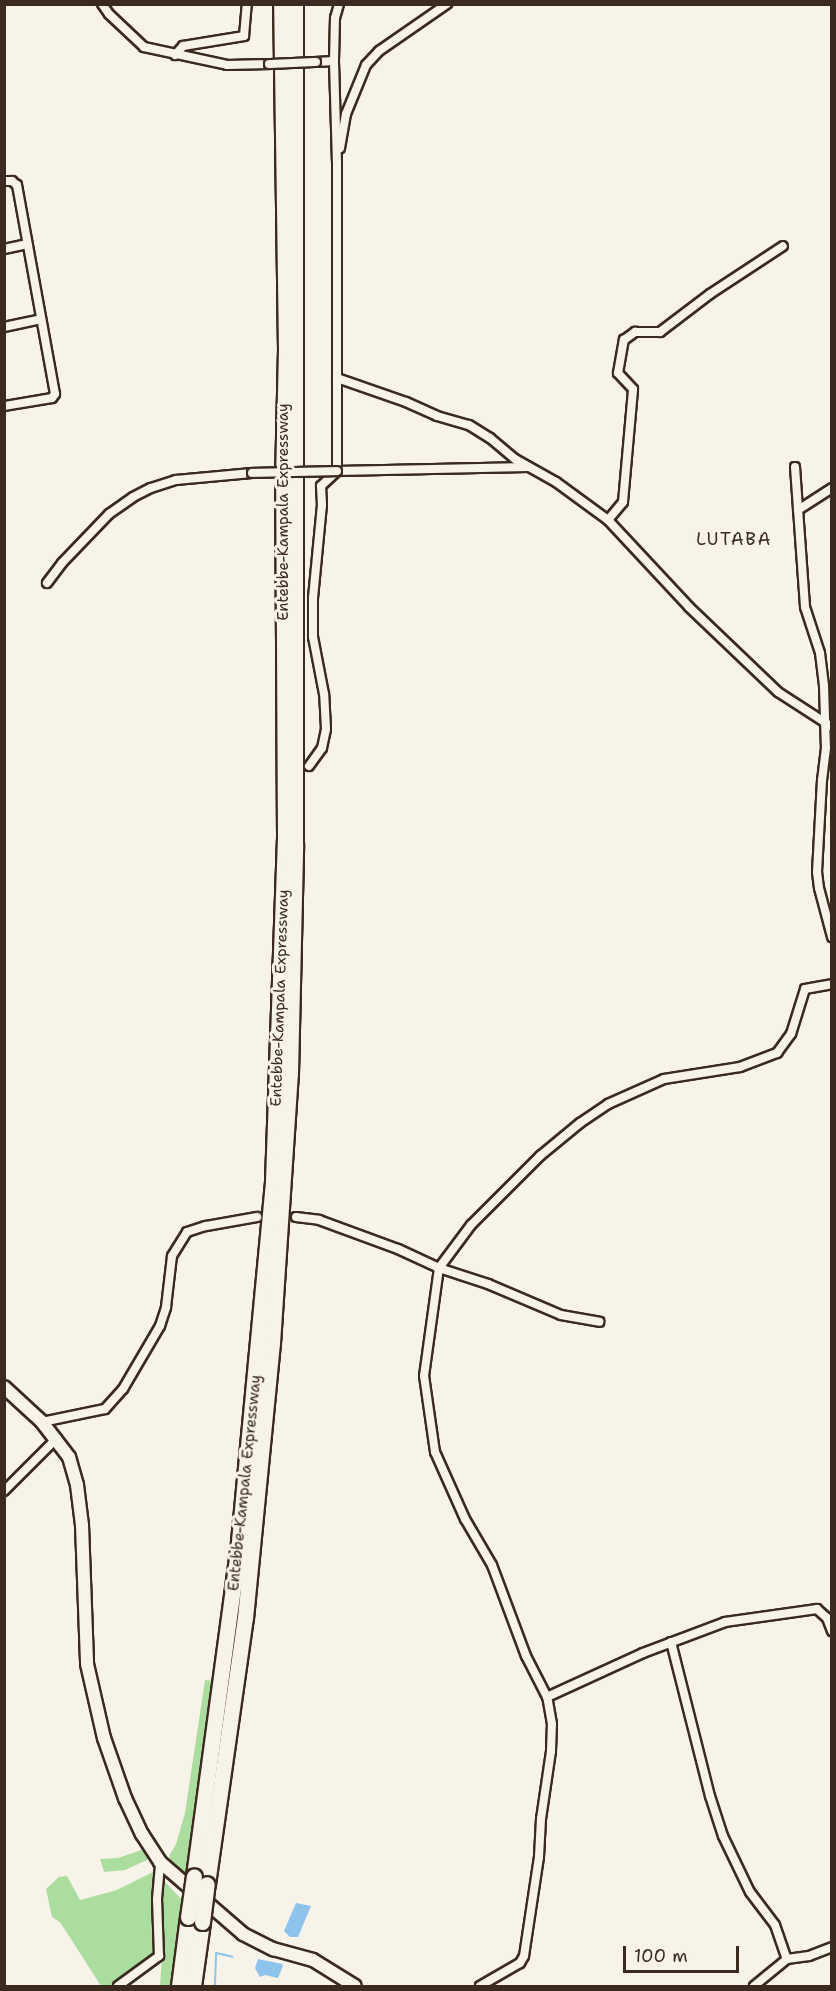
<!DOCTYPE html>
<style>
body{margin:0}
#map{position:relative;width:836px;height:1991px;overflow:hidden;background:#f7f3e8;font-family:"Shantell Sans",sans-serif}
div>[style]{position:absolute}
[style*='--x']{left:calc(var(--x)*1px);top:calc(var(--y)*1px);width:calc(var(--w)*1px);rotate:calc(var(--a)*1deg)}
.green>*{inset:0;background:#abdd9f}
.water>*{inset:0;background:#8ec3ec}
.stream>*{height:2px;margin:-1px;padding:0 1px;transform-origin:1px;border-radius:1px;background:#8ec3ec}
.roads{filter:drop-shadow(2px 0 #3b2a1e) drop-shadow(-2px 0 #3b2a1e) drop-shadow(0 2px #3b2a1e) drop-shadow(0 -2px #3b2a1e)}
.street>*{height:8px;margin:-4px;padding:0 4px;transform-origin:4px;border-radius:4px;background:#f7f3e8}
.secondary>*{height:12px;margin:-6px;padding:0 6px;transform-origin:6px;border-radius:6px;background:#f7f3e8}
.highway>*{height:15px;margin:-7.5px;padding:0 7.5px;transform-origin:7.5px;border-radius:7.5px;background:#f7f3e8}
.bridges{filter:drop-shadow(2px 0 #3b2a1e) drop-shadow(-2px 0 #3b2a1e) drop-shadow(0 2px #3b2a1e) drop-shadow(0 -2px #3b2a1e)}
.street-bridge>*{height:8px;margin:-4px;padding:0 4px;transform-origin:4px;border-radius:4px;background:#f7f3e8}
.highway-bridge>*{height:15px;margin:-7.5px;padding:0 7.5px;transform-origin:7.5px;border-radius:7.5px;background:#f7f3e8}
span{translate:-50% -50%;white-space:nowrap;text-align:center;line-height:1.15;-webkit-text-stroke:6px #f7f3e8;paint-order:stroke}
.street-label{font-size:15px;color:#3b2a1e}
.quarter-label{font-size:18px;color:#3b2a1e;letter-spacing:1.5px}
.frame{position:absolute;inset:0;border:6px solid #3b2a1e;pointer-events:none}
.scale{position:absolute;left:623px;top:1946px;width:116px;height:27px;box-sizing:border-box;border:3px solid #3b2a1e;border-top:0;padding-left:8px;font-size:18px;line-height:21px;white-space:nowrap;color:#3b2a1e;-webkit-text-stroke:4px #f7f3e8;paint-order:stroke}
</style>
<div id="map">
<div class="green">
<div style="clip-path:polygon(205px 1680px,214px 1681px,191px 1876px,173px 1865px,169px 1856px,176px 1844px,185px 1813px)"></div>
<div style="clip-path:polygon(144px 1849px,149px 1859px,125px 1870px,104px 1872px,100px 1859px,118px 1858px)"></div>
<div style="clip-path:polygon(155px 1871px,156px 1956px,120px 1986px,101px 1986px,60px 1922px,52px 1917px,46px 1889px,59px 1877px,67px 1876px,80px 1900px,117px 1890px)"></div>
<div style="clip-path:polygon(164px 1881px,185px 1903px,174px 1986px,160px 1986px,163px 1942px,161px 1898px)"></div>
</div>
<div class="water">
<div style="clip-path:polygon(296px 1903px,311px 1906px,298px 1937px,290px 1937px,284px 1931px)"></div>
<div style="clip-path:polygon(258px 1959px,282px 1964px,283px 1966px,278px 1978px,265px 1975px,260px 1977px,255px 1968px)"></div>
</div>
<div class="stream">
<div style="--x:215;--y:1985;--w:32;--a:-88"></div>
<div style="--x:216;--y:1953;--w:17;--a:13"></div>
</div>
<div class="roads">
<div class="street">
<div style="--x:102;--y:4;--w:12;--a:55"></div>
<div style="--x:109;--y:14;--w:48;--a:43.3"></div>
<div style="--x:144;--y:47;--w:85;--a:12.2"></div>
<div style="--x:227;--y:65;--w:42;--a:-1.4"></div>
<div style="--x:175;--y:55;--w:12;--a:-48"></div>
<div style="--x:183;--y:46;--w:62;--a:-9.3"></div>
<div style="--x:244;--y:36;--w:32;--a:-85"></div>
<div style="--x:316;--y:62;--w:18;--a:-3"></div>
<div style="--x:340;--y:148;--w:35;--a:-80"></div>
<div style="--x:346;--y:114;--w:53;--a:-67.8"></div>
<div style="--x:366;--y:65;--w:19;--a:-47"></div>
<div style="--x:379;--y:51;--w:83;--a:-34.7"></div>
<div style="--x:4;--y:181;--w:8;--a:0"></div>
<div style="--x:12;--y:181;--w:6;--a:39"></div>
<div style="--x:17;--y:185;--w:212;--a:79.7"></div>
<div style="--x:55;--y:394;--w:5;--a:127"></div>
<div style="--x:52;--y:398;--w:49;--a:170.5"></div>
<div style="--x:4;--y:249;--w:24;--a:-12"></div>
<div style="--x:4;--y:327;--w:38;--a:-12"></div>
<div style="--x:337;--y:378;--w:73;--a:19.2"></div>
<div style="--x:406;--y:402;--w:34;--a:24"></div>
<div style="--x:437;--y:416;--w:33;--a:16"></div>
<div style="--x:469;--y:425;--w:25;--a:32"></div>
<div style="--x:490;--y:438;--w:33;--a:40"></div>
<div style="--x:515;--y:459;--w:47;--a:29.3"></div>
<div style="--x:556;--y:482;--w:64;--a:36.2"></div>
<div style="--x:608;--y:520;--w:119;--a:47"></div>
<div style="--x:689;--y:607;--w:123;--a:43.7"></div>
<div style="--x:778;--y:692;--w:64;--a:32.9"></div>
<div style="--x:795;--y:467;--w:140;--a:85.9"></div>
<div style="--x:805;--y:607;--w:48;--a:71.9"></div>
<div style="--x:820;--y:653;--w:33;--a:83"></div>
<div style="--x:824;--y:686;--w:62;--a:88.2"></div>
<div style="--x:826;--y:748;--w:32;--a:97"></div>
<div style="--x:822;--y:780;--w:92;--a:93.1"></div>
<div style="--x:817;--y:872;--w:16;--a:83"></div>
<div style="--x:819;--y:888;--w:51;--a:75.1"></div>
<div style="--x:337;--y:471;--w:191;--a:-1.2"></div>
<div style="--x:798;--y:510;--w:40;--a:-32.9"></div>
<div style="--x:608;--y:520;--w:23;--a:-50"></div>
<div style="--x:623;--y:502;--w:113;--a:-84.9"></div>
<div style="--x:633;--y:389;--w:22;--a:-133"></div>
<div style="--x:618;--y:373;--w:34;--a:-80"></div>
<div style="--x:624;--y:340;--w:14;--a:-36"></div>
<div style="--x:635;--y:332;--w:25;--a:0"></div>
<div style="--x:660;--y:332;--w:63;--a:-37.2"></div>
<div style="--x:710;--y:294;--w:87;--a:-33.3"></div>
<div style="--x:47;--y:583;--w:25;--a:-53"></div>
<div style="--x:62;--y:563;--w:68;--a:-46.2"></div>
<div style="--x:109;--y:514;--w:29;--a:-35"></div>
<div style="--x:133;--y:497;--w:20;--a:-27"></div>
<div style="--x:151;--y:488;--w:26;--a:-18"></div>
<div style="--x:176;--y:480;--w:76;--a:-5.3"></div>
<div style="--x:309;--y:766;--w:22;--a:-54"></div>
<div style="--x:322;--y:748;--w:19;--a:-78"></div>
<div style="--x:326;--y:729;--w:35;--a:-93"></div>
<div style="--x:324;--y:694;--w:58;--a:-100.9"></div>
<div style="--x:313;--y:637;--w:39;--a:-90"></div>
<div style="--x:313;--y:598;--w:93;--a:-84.5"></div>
<div style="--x:322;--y:505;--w:19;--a:-93"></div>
<div style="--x:321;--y:486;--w:22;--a:-43"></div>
<div style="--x:337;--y:471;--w:308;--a:-90"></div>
<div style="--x:337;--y:163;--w:102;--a:-91.7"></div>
<div style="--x:334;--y:61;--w:43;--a:-88.7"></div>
<div style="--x:335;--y:18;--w:15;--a:-74"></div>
<div style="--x:296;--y:1217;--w:23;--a:7"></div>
<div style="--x:319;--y:1220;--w:84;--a:20.2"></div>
<div style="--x:398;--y:1249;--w:45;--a:24.9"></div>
<div style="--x:439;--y:1268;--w:52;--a:18.1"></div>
<div style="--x:488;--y:1284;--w:79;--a:23"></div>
<div style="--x:561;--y:1315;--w:39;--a:10"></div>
<div style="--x:42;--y:1422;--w:64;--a:-11.7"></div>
<div style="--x:105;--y:1409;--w:27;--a:-48"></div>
<div style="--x:123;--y:1389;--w:73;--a:-59.6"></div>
<div style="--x:160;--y:1326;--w:20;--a:-72"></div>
<div style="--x:166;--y:1307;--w:51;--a:-83.3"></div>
<div style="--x:172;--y:1256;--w:28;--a:-58"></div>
<div style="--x:187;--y:1232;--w:20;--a:-18"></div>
<div style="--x:206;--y:1226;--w:52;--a:-10"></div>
<div style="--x:4;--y:1491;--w:75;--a:-45"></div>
<div style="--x:671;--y:1642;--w:159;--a:75.8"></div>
<div style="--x:710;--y:1796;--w:42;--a:72"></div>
<div style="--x:723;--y:1836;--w:62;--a:64.3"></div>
<div style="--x:750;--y:1892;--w:41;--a:52.9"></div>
<div style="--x:775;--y:1925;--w:36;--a:71"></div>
<div style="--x:547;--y:1697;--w:106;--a:-24.6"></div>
<div style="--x:643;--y:1653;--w:88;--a:-20.7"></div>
<div style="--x:725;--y:1622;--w:93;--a:-8"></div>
<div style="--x:817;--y:1609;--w:13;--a:42"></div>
<div style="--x:827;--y:1618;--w:14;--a:69"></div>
<div style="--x:118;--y:1986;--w:51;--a:-36.2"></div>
<div style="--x:159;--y:1956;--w:57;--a:-92"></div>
<div style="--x:157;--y:1899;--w:37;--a:-85"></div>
<div style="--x:480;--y:1986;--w:46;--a:-29.9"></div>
<div style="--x:520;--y:1963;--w:8;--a:-60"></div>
<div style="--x:524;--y:1956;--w:100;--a:-81.4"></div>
<div style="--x:539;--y:1857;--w:38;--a:-87"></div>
<div style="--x:541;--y:1819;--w:69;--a:-81.6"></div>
<div style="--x:551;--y:1751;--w:27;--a:-88"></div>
<div style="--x:552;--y:1724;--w:27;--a:-100"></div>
<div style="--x:547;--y:1697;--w:46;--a:-117.1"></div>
<div style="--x:526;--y:1656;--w:97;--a:-110.5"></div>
<div style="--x:492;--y:1565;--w:53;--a:-120.4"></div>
<div style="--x:465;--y:1519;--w:73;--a:-114.1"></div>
<div style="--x:435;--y:1452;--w:77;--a:-98.2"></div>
<div style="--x:424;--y:1376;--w:109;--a:-82.1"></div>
<div style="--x:439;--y:1268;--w:54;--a:-53.3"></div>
<div style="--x:471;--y:1225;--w:98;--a:-45"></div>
<div style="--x:540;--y:1156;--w:52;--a:-39.5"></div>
<div style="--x:580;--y:1123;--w:34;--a:-34"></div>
<div style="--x:608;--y:1104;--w:61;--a:-24.1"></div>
<div style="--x:664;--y:1079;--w:77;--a:-9"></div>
<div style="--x:740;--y:1067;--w:40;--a:-21"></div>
<div style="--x:777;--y:1053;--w:24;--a:-54"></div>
<div style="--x:791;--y:1034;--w:47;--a:-72.7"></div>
<div style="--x:805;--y:989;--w:27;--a:-10"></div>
<div style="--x:754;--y:1986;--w:43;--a:-39.3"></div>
<div style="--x:787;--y:1959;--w:22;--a:-8"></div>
<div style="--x:809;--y:1956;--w:25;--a:-21"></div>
</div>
<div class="secondary">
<div style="--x:4;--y:1387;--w:52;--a:42.6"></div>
<div style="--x:42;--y:1422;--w:44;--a:52.4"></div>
<div style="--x:69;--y:1457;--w:29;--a:74"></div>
<div style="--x:77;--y:1485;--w:40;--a:82.9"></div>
<div style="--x:82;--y:1525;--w:139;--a:87.9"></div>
<div style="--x:87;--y:1664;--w:76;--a:77.1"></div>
<div style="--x:104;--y:1738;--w:64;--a:70.7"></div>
<div style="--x:125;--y:1798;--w:40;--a:65"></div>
<div style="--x:142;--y:1834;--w:33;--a:57"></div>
<div style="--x:160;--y:1862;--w:110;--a:40.9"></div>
<div style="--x:243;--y:1934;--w:34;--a:27"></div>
<div style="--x:273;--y:1949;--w:41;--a:15.4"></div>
<div style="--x:313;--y:1960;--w:49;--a:31.8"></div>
</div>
<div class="highway">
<div style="--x:194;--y:1876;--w:327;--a:-82.3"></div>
<div style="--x:238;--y:1552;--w:373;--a:-84.6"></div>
<div style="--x:273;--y:1181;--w:347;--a:-88"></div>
<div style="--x:285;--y:834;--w:353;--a:-90.3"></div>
<div style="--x:283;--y:481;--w:131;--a:-88.7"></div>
<div style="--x:286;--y:350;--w:346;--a:-90.8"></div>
<div style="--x:207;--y:1884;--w:269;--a:-81.9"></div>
<div style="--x:245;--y:1618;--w:276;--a:-84.4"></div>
<div style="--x:272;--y:1343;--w:271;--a:-86.2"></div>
<div style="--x:290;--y:1073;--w:229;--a:-88.7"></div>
<div style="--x:295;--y:844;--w:840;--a:-90"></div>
<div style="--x:179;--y:1986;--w:70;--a:-82.6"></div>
<div style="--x:193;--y:1986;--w:65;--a:-82"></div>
</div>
</div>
<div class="bridges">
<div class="street-bridge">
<div style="--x:269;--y:64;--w:47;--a:-2.4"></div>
<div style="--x:252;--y:473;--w:85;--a:-1.3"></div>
</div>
<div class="highway-bridge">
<div style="--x:188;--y:1917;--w:41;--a:-81.7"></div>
<div style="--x:202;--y:1922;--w:38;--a:-83"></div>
</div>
</div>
<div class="street-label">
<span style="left:284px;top:512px;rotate:-90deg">Entebbe-Kampala Expressway</span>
<span style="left:280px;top:998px;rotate:-88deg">Entebbe-Kampala Expressway</span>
<span style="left:245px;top:1483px;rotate:-84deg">Entebbe-Kampala Expressway</span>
</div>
<div class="quarter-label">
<span style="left:734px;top:539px">LUTABA</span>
</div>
<div class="frame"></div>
<div class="scale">100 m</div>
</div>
